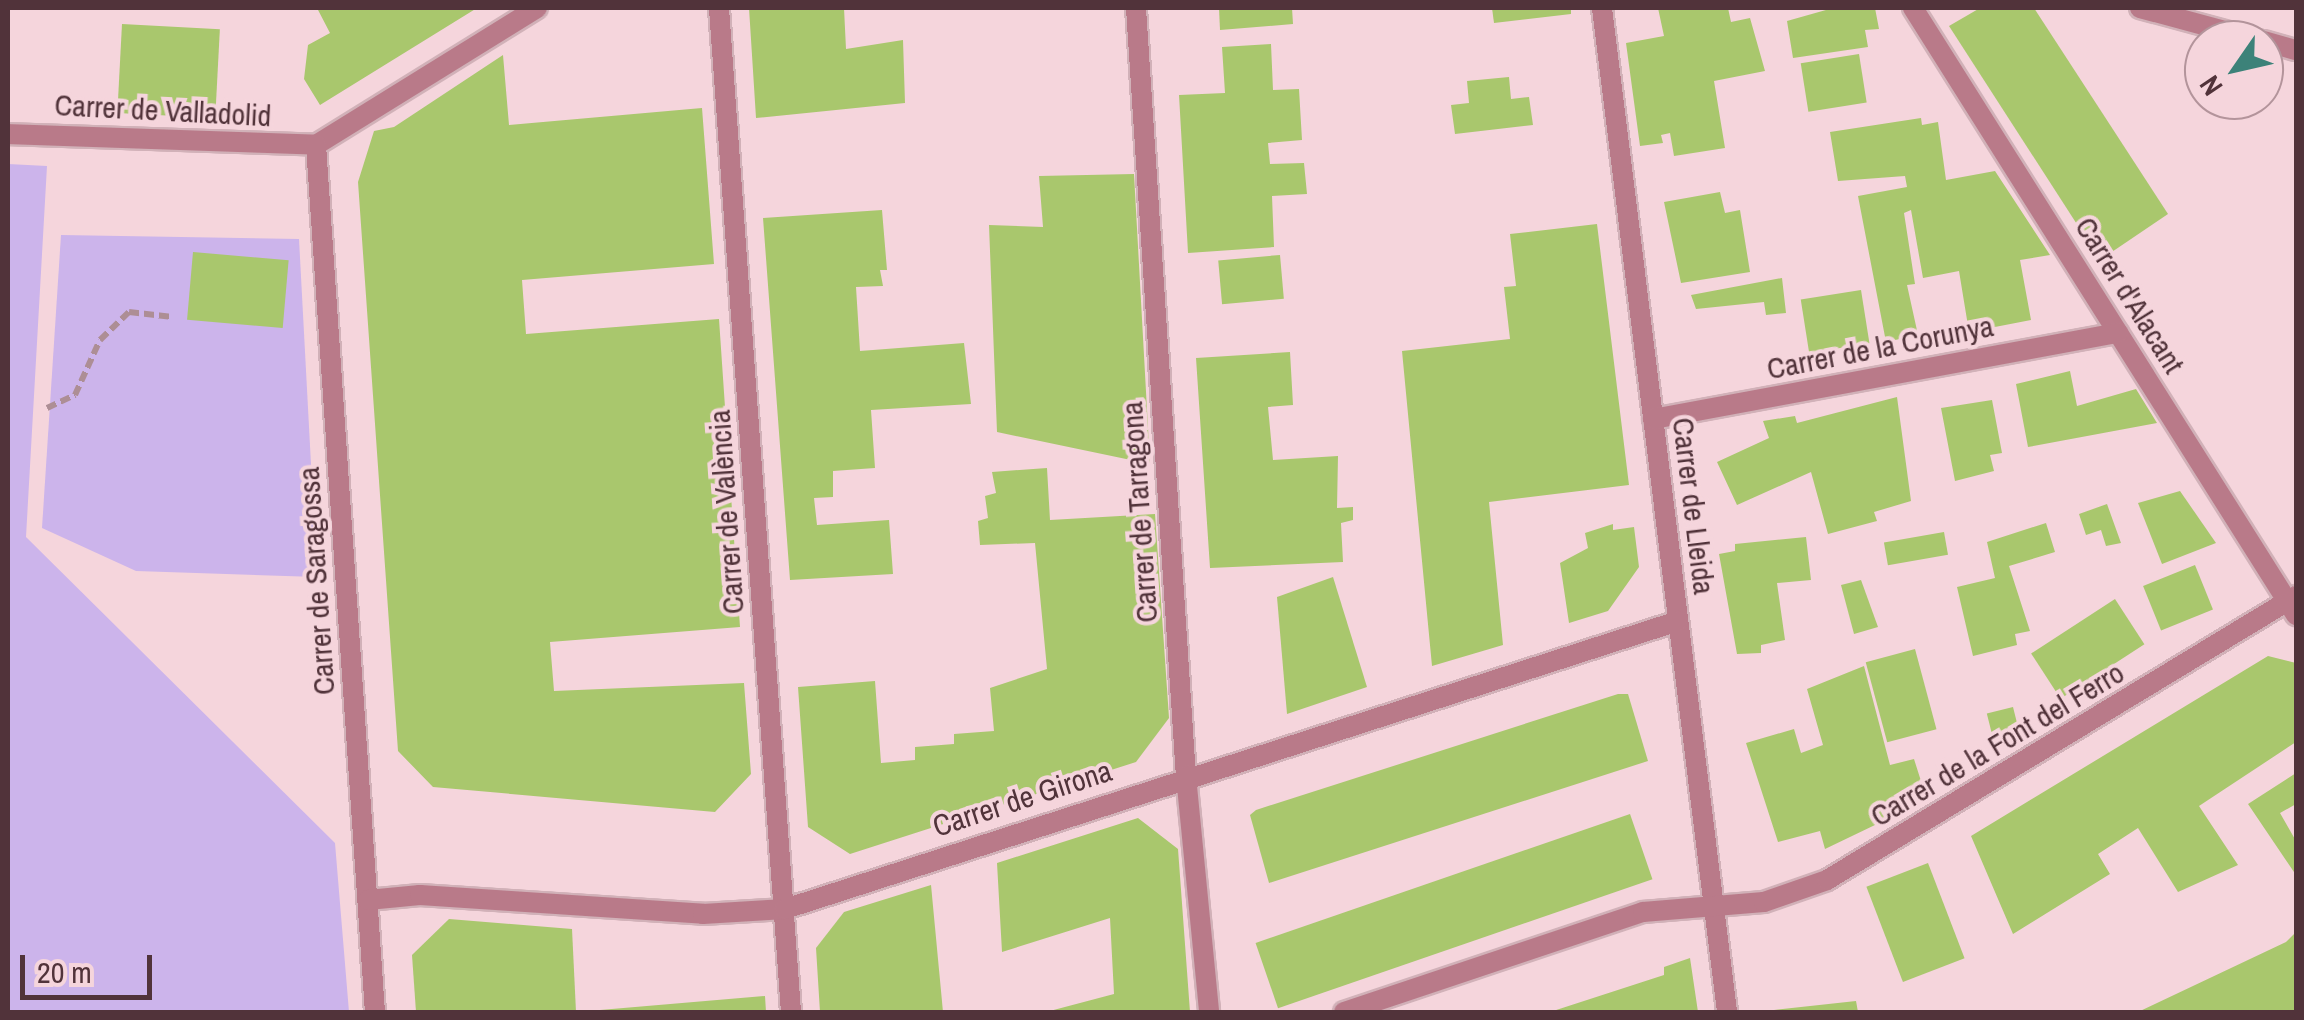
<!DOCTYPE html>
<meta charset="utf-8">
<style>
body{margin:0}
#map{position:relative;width:2304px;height:1020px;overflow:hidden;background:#f5d5dc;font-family:"Archivo Narrow",sans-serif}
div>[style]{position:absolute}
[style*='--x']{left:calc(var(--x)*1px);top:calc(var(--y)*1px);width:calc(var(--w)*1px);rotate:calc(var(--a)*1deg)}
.green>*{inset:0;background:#ccb4eb}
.building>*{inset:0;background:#a9c76d;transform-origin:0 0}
.path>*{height:6px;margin-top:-3px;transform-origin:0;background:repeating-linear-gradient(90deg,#ad8e95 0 10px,transparent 0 15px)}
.roads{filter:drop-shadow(2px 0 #d1b1b8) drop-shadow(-2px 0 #d1b1b8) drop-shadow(0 2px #d1b1b8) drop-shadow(0 -2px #d1b1b8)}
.street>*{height:20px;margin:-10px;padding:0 10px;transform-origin:10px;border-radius:10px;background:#b97a89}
span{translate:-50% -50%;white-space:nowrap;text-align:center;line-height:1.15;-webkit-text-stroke:8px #f5d5dc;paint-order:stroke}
.street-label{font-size:30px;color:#51333a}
.frame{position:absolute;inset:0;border:10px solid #51333a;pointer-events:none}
.north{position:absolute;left:2184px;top:20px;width:100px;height:100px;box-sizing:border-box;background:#f5d5dc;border:2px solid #b3949b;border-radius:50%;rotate:236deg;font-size:28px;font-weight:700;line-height:40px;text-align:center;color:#51333a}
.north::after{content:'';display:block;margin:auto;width:35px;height:45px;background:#3c8279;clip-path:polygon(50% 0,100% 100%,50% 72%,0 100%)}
.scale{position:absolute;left:20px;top:955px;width:132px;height:45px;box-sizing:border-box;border:5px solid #51333a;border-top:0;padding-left:12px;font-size:30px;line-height:35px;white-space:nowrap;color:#51333a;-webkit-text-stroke:8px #f5d5dc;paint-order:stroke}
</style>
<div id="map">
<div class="green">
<div style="clip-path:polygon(8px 164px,47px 166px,26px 537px,335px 843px,349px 1012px,8px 1012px)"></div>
<div style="clip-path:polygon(61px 235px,299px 239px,317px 577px,136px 571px,42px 528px)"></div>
</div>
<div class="building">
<div style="clip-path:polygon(317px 8px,477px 8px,320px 105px,304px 79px,308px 45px,330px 33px)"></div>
<div style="clip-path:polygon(749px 8px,844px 8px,846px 49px,903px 40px,905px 103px,756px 118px)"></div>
<div style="clip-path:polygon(1219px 8px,1292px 8px,1293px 24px,1220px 30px)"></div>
<div style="clip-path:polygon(1492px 8px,1571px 8px,1571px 14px,1494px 23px)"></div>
<div style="clip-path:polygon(1658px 8px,1728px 8px,1731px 22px,1750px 18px,1765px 71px,1714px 81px,1725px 148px,1674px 156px,1670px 133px,1661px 135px,1663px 143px,1640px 146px,1626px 43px,1664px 36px)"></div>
<div style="clip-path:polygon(1833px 8px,1875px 8px,1879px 29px,1865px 30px,1868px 47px,1793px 58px,1787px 21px)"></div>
<div style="clip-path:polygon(1980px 8px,2034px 8px,2168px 214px,2100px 260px,1949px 26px)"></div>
<div style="left:122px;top:24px;width:98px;height:89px;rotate:3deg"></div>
<div style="clip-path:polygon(1271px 44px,1273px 90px,1299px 89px,1302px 140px,1268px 143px,1270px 164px,1304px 163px,1307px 194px,1272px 196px,1274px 247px,1188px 253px,1179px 95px,1225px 93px,1222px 47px)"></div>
<div style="left:1859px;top:54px;width:49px;height:59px;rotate:81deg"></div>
<div style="clip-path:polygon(503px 55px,509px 125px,702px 108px,714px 264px,522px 280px,526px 334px,719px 319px,740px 627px,550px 642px,554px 691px,744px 683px,751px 774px,715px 812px,433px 787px,398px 751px,358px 182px,374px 131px,394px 127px)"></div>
<div style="clip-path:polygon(1509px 77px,1511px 99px,1529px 97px,1533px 125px,1455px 134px,1451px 105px,1469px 103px,1467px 81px)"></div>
<div style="clip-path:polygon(1921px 118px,1922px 125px,1938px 122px,1946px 180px,1995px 171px,2050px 255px,2020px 260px,2031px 320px,1969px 332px,1959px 271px,1923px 278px,1911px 210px,1904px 213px,1915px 284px,1907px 285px,1918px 335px,1886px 342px,1858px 196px,1907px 187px,1905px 176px,1838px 181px,1830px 132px)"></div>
<div style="clip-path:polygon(1134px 174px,1150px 464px,997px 432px,989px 225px,1043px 227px,1039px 176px)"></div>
<div style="clip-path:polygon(1720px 192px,1725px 213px,1740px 210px,1750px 272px,1681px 283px,1664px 202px)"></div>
<div style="clip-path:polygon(882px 210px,887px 270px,880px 270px,883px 286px,856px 287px,860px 351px,964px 343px,971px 404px,871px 410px,875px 468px,833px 471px,833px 497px,814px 498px,817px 525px,889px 520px,893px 574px,790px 580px,763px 218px)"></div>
<div style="clip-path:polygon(1597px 224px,1629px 485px,1489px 502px,1503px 645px,1432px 666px,1402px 351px,1510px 339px,1504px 287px,1516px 286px,1510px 234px)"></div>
<div style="left:193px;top:252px;width:96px;height:68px;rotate:5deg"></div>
<div style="left:1280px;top:255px;width:44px;height:62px;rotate:85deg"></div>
<div style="clip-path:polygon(1782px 278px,1786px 313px,1766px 315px,1764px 302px,1696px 309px,1691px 295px)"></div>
<div style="left:1861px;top:290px;width:54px;height:61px;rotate:81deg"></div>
<div style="clip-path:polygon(1290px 352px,1293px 405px,1268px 407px,1273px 460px,1338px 456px,1337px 508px,1353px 507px,1353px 520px,1341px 523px,1343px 562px,1210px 568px,1196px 358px)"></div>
<div style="clip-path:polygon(2070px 371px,2077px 406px,2136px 389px,2157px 423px,2028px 447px,2016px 384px)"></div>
<div style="clip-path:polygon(1897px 397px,1911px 501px,1874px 512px,1877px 521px,1828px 534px,1811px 472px,1737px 505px,1717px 462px,1769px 438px,1763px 421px,1795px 416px,1797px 423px)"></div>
<div style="clip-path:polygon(1992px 400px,2002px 453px,1990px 455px,1994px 471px,1955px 481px,1941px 408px)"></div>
<div style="clip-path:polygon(1047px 468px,1050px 520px,1155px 514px,1169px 718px,1136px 762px,850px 854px,808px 827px,798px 687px,875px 681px,881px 763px,915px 760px,915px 747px,954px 744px,954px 734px,994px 731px,990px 688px,1047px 669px,1035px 543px,980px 545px,978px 521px,988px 518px,985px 496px,996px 493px,992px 472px)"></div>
<div style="clip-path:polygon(2180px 491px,2216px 543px,2162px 564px,2138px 503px)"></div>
<div style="clip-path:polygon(2107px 504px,2121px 543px,2106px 546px,2101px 530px,2086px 535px,2079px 514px)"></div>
<div style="clip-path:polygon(2046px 523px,2055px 552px,2009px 566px,2030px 631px,2015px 634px,2017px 645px,1973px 656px,1957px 587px,1995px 578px,1987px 542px)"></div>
<div style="clip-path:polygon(1613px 524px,1613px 530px,1634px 527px,1639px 567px,1608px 611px,1569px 623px,1560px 563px,1588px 548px,1585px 533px)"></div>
<div style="left:1944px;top:532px;width:23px;height:61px;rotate:80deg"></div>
<div style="clip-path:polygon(1806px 537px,1811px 580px,1777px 583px,1785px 640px,1761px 645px,1761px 653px,1737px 654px,1719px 554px,1735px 551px,1735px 544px)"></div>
<div style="left:2195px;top:565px;width:48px;height:56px;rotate:68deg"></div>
<div style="clip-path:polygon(1333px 577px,1367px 687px,1287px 714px,1277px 597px)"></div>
<div style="clip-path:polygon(1861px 580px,1878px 627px,1854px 634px,1841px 585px)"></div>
<div style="left:2115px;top:599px;width:54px;height:100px;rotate:57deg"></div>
<div style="left:1915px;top:649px;width:83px;height:51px;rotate:75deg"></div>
<div style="clip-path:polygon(2268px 656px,2296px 663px,2296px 742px,2199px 806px,2238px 865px,2178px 892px,2138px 828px,2098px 854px,2110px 874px,2013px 934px,1971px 836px)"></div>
<div style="clip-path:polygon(1864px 666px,1890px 765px,1914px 759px,1927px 800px,1825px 849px,1820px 831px,1778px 842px,1746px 743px,1794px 729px,1801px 753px,1823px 745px,1807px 689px)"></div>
<div style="clip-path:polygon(1618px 694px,1628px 694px,1648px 761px,1269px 883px,1250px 815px,1256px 810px)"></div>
<div style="left:2013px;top:707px;width:34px;height:27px;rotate:76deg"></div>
<div style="clip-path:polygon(2296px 773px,2296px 804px,2280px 813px,2296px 841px,2296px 875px,2248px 804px)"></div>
<div style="left:1630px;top:814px;width:69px;height:396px;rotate:71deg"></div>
<div style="clip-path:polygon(1138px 818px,1178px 849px,1190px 1012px,1046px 1012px,1114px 994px,1110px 918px,1002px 952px,997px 863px)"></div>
<div style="left:1928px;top:863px;width:102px;height:66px;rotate:69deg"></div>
<div style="clip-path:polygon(931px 885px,943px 1012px,820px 1012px,816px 948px,844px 912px)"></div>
<div style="clip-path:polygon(449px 919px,572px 929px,576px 1012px,416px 1012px,412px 955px)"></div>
<div style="clip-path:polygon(2296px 932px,2296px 1012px,2138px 1012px,2286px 942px)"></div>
<div style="clip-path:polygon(1690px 958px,1698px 1012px,1550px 1012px,1664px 975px,1664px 967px)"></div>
<div style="clip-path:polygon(765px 996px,766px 1012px,600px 1012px,600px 1010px)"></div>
<div style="clip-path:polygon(1856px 1001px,1858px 1012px,1774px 1012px,1774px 1010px)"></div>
</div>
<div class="path">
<div style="--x:47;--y:408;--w:31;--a:-25"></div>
<div style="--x:75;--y:395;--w:60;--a:-65.6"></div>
<div style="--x:100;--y:340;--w:40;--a:-44"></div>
<div style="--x:129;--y:312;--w:44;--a:6.5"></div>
</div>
<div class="roads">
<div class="street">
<div style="--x:719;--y:8;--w:1007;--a:85.9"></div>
<div style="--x:1136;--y:8;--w:770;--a:86.28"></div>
<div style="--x:1186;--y:776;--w:237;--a:84.4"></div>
<div style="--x:1602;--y:8;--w:1012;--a:82.9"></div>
<div style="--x:1913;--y:8;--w:718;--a:57.75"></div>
<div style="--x:2140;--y:8;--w:123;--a:15.1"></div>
<div style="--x:2264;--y:41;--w:33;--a:16"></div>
<div style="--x:8;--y:134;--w:308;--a:2"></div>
<div style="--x:316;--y:145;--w:260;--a:-31.8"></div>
<div style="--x:316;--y:145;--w:869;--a:86.11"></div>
<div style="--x:1653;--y:419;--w:473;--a:-10.5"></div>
<div style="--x:368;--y:900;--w:52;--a:-5.5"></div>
<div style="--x:420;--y:895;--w:284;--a:3.8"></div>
<div style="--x:703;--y:914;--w:82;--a:-3.5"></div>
<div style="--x:785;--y:909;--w:938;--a:-17.87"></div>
<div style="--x:1344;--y:1012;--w:315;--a:-18.5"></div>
<div style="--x:1643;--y:912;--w:121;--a:-4.7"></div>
<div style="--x:1764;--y:902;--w:67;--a:-19.2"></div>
<div style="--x:1827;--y:880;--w:548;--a:-31.2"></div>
</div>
</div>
<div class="street-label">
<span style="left:163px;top:110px;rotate:3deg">Carrer de Valladolid</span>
<span style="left:2130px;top:295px;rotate:58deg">Carrer d'Alacant</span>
<span style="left:1880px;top:347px;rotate:-11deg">Carrer de la Corunya</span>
<span style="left:1694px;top:506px;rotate:83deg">Carrer de Lleida</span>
<span style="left:726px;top:512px;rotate:-94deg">Carrer de València</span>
<span style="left:1139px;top:512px;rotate:-94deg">Carrer de Tarragona</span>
<span style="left:316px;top:581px;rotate:-94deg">Carrer de Saragossa</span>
<span style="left:1997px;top:744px;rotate:-31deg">Carrer de la Font del Ferro</span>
<span style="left:1022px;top:798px;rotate:-18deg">Carrer de Girona</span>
</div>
<div class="frame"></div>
<div class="north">N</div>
<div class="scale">20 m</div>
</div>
